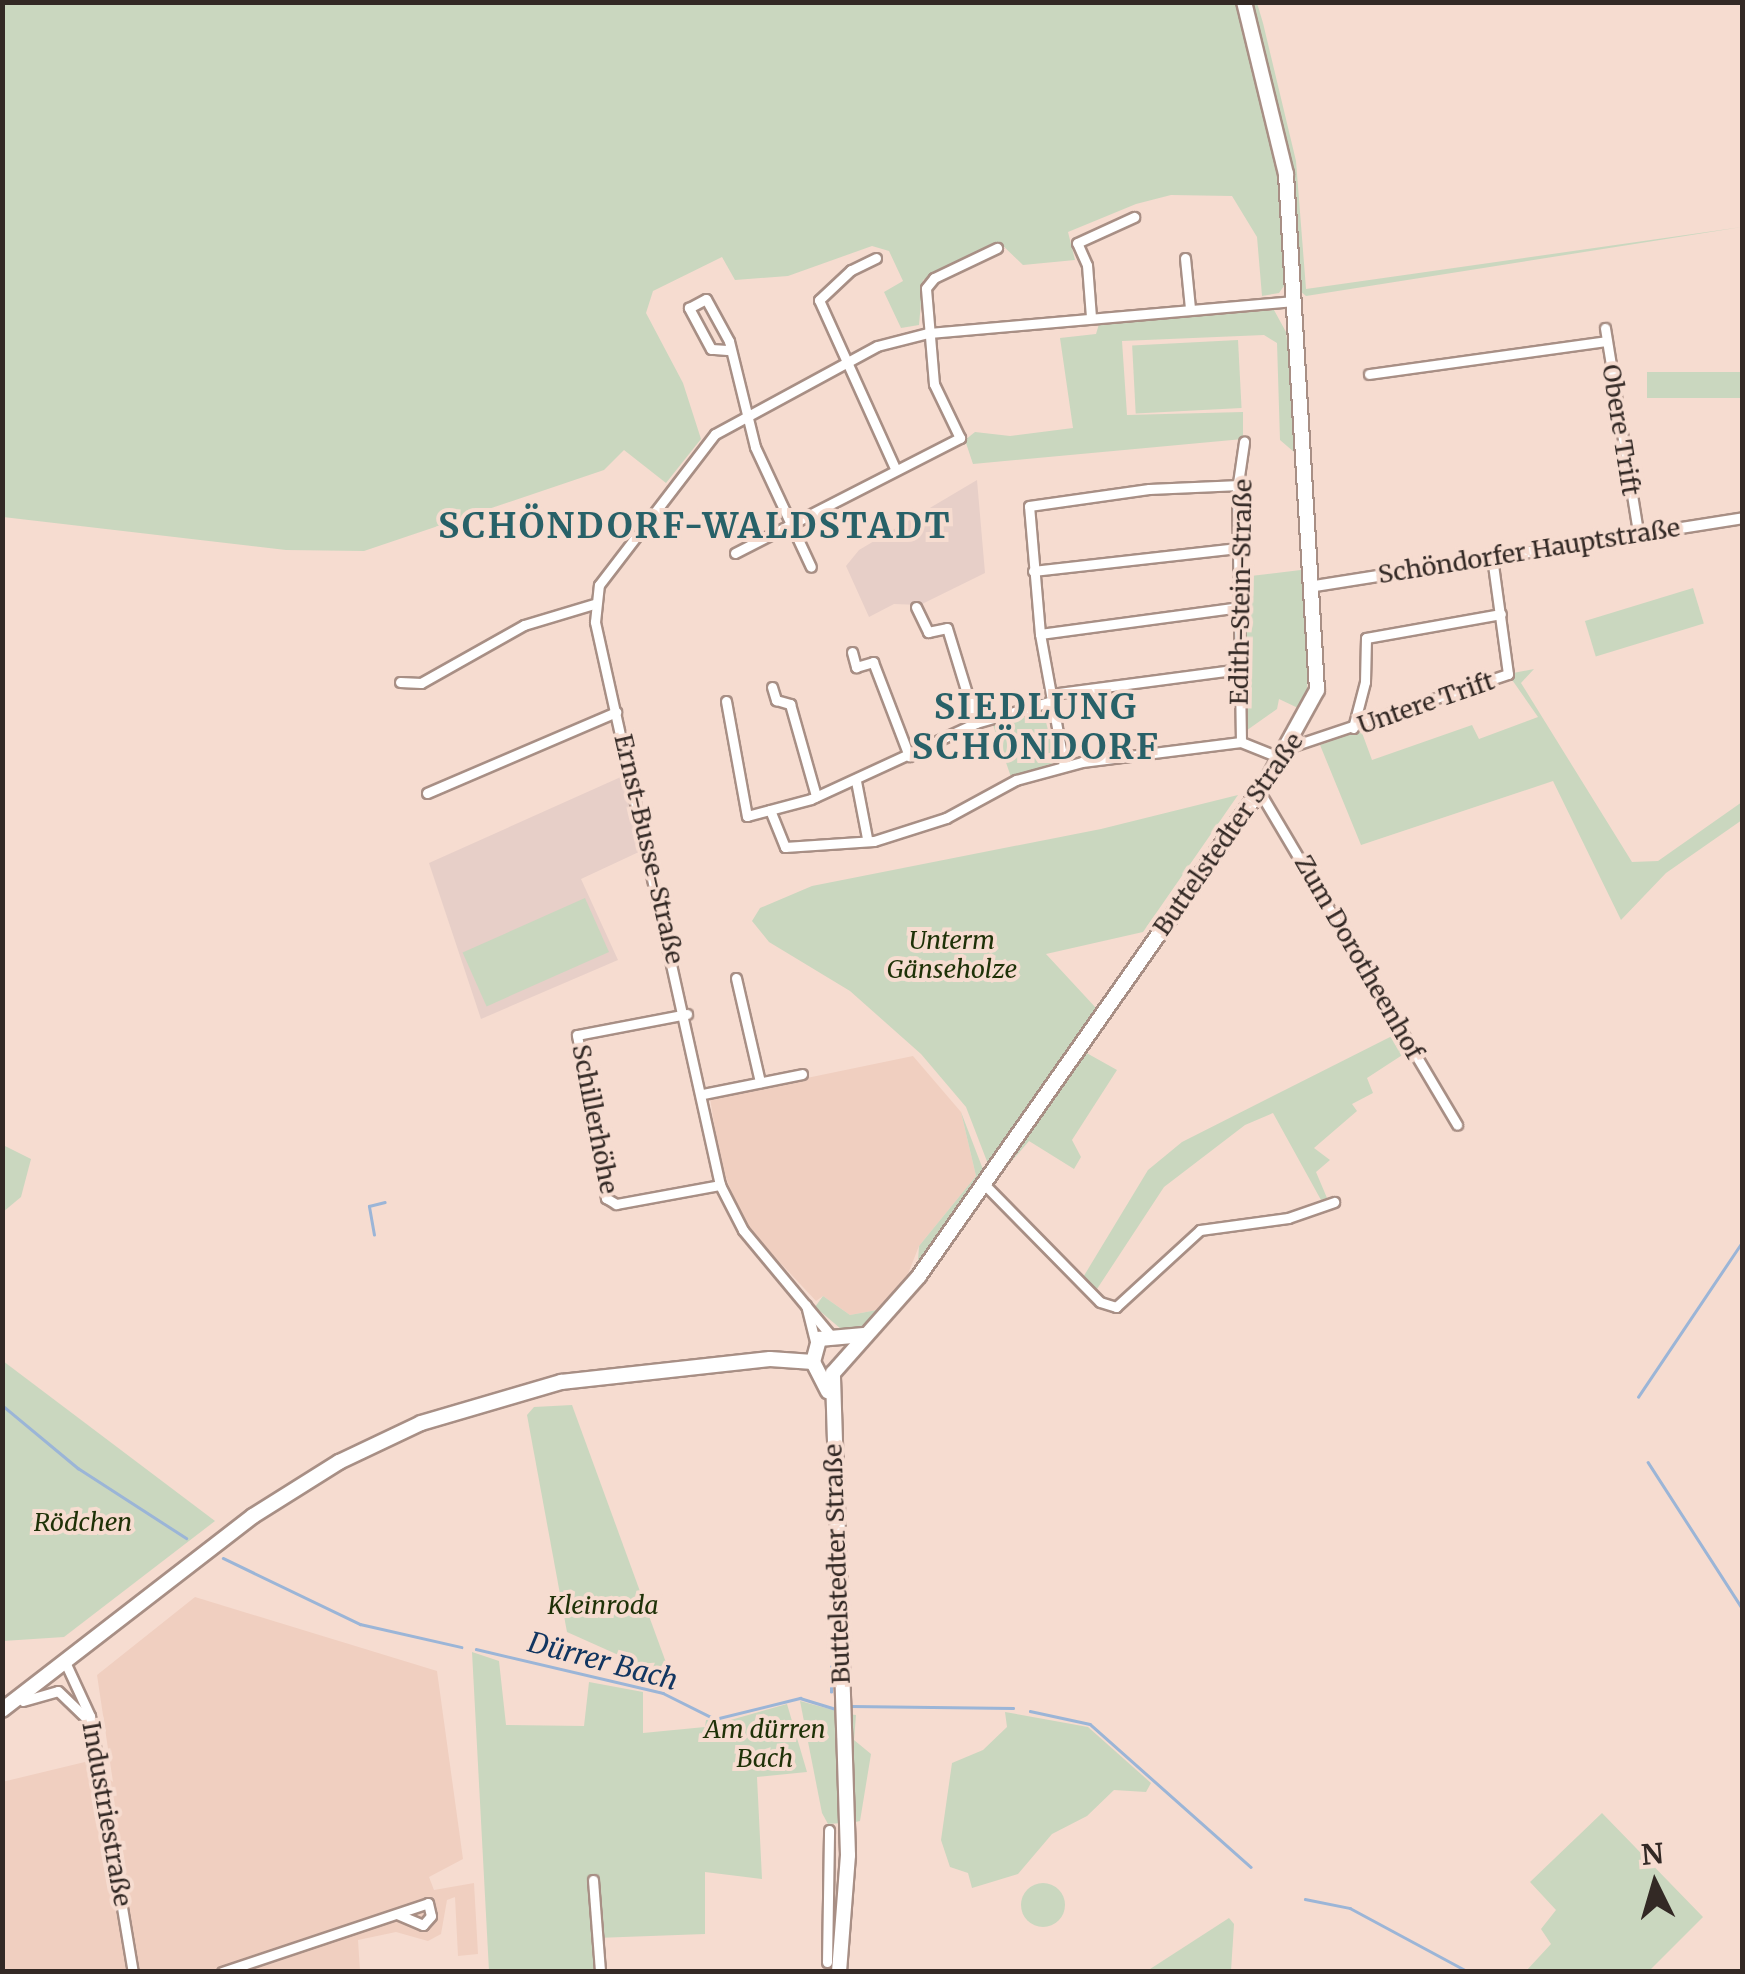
<!DOCTYPE html>
<meta charset="utf-8">
<style>
body{margin:0}
#map{position:relative;width:1745px;height:1974px;overflow:hidden;background:#f6dcd0;font-family:Merriweather,serif}
div>[style]{position:absolute}
[style*='--x']{left:calc(var(--x)*1px);top:calc(var(--y)*1px);width:calc(var(--w)*1px);rotate:calc(var(--a)*1deg)}
.built>*{inset:0;background:#f0cfc0}
.education>*{inset:0;background:#e7cfc8}
.green>*{inset:0;background:#cad7bf;transform-origin:0 0}
.round{border-radius:50%}
.stream>*{height:2.5px;margin:-1.25px;padding:0 1.25px;transform-origin:1.25px;border-radius:1.25px;background:#9bb5d7}
.roads{filter:drop-shadow(2px 0 #a88f85) drop-shadow(-2px 0 #a88f85) drop-shadow(0 2px #a88f85) drop-shadow(0 -2px #a88f85)}
.minor>*{height:9px;margin:-4.5px;padding:0 4.5px;transform-origin:4.5px;border-radius:4.5px;background:#fff}
.tertiary>*{height:10px;margin:-5px;padding:0 5px;transform-origin:5px;border-radius:5px;background:#fff}
.primary>*{height:14px;margin:-7px;padding:0 7px;transform-origin:7px;border-radius:7px;background:#fff}
span{translate:-50% -50%;white-space:nowrap;text-align:center;line-height:1.15;-webkit-text-stroke:8px #f6dcd0;paint-order:stroke}
.street-label{font-size:25px;color:#332925}
.park-label{font-size:25px;color:#1e3107;font-style:italic}
.water-label{font-size:28px;color:#123661;font-style:italic}
.district-label{font-size:35px;color:#286168;font-weight:700;letter-spacing:2.5px}
.frame{position:absolute;inset:0;border:5px solid #332925;pointer-events:none}
.north{position:absolute;left:1605px;top:1834px;width:100px;height:100px;-webkit-text-stroke:8px #f6dcd0;paint-order:stroke;rotate:355deg;font-size:28px;font-weight:700;line-height:40px;text-align:center;color:#332925}
.north::after{content:'';display:block;margin:auto;width:35px;height:45px;background:#332925;clip-path:polygon(50% 0,100% 100%,50% 72%,0 100%)}
</style>
<div id="map">
<div class="built">
<div style="clip-path:polygon(913px 1056px,961px 1112px,976px 1176px,919px 1246px,906px 1279px,877px 1310px,850px 1315px,823px 1296px,816px 1301px,744px 1224px,720px 1162px,710px 1098px)"></div>
<div style="clip-path:polygon(195px 1597px,437px 1671px,463px 1859px,429px 1877px,434px 1890px,474px 1883px,478px 1954px,458px 1956px,455px 1897px,447px 1900px,441px 1934px,428px 1941px,396px 1932px,358px 1940px,360px 1971px,3px 1971px,2px 1782px,89px 1761px,113px 1782px,97px 1675px)"></div>
</div>
<div class="education">
<div style="clip-path:polygon(977px 480px,985px 573px,920px 605px,894px 604px,869px 617px,846px 566px,859px 550px)"></div>
<div style="clip-path:polygon(623px 776px,641px 851px,581px 879px,618px 960px,481px 1019px,429px 863px)"></div>
</div>
<div class="green">
<div style="clip-path:polygon(3px 3px,1239px 3px,1280px 166px,1286px 283px,1279px 293px,1262px 296px,1257px 237px,1232px 196px,1171px 195px,1136px 204px,1068px 232px,1075px 260px,1023px 265px,1000px 243px,923px 280px,919px 325px,901px 328px,884px 292px,903px 281px,889px 251px,872px 246px,788px 276px,735px 280px,722px 257px,653px 291px,646px 313px,683px 383px,701px 439px,666px 483px,624px 450px,604px 470px,364px 551px,286px 550px,3px 517px)"></div>
<div style="clip-path:polygon(1249px 3px,1257px 3px,1263px 23px,1296px 161px,1306px 289px,1742px 227px,1306px 296px,1300px 291px,1288px 161px)"></div>
<div style="clip-path:polygon(1274px 310px,1286px 332px,1301px 458px,1280px 440px,1277px 343px,1264px 335px,1122px 341px,1127px 415px,1243px 412px,1243px 439px,973px 464px,965px 440px,975px 432px,1010px 436px,1073px 428px,1060px 338px,1096px 334px,1099px 324px)"></div>
<div style="left:1238px;top:340px;width:68px;height:106px;rotate:87deg"></div>
<div style="left:1742px;top:372px;width:26px;height:95px;rotate:90deg"></div>
<div style="clip-path:polygon(1309px 569px,1307px 699px,1298px 708px,1279px 699px,1277px 709px,1243px 733px,1242px 697px,1250px 696px,1241px 678px,1242px 577px)"></div>
<div style="left:1693px;top:588px;width:37px;height:113px;rotate:73deg"></div>
<div style="clip-path:polygon(1534px 669px,1521px 683px,1632px 862px,1658px 861px,1742px 802px,1742px 820px,1666px 873px,1621px 920px,1553px 781px,1361px 845px,1320px 745px,1361px 730px,1372px 760px,1472px 725px,1479px 739px,1538px 717px,1508px 674px)"></div>
<div style="clip-path:polygon(1043px 710px,1056px 762px,1011px 777px,992px 722px)"></div>
<div style="clip-path:polygon(1238px 795px,1143px 932px,1046px 954px,1096px 1008px,988px 1164px,966px 1107px,921px 1054px,850px 991px,769px 942px,752px 921px,760px 908px,812px 886px,1101px 829px)"></div>
<div style="left:585px;top:898px;width:59px;height:134px;rotate:66deg"></div>
<div style="clip-path:polygon(1400px 1032px,1410px 1050px,1367px 1078px,1373px 1093px,1352px 1104px,1357px 1111px,1314px 1148px,1330px 1160px,1316px 1172px,1327px 1198px,1321px 1200px,1273px 1113px,1245px 1125px,1164px 1187px,1097px 1289px,1082px 1279px,1148px 1170px,1182px 1142px)"></div>
<div style="clip-path:polygon(1083px 1051px,1117px 1070px,1072px 1140px,1081px 1157px,1074px 1169px,1029px 1141px,993px 1183px)"></div>
<div style="clip-path:polygon(961px 1112px,984px 1172px,918px 1261px,919px 1246px,976px 1176px)"></div>
<div style="clip-path:polygon(3px 1145px,31px 1159px,21px 1197px,3px 1212px)"></div>
<div style="clip-path:polygon(908px 1279px,879px 1317px,847px 1334px,815px 1307px,823px 1296px,850px 1315px,877px 1310px)"></div>
<div style="clip-path:polygon(3px 1361px,215px 1521px,64px 1637px,3px 1641px)"></div>
<div style="clip-path:polygon(572px 1405px,672px 1679px,567px 1632px,527px 1415px,534px 1407px)"></div>
<div style="clip-path:polygon(472px 1652px,499px 1661px,506px 1725px,584px 1726px,589px 1682px,643px 1692px,643px 1733px,705px 1727px,706px 1720px,727px 1721px,787px 1704px,807px 1772px,757px 1777px,762px 1879px,705px 1872px,705px 1934px,596px 1938px,597px 1971px,489px 1971px)"></div>
<div style="clip-path:polygon(800px 1701px,837px 1711px,842px 1823px,828px 1824px,822px 1813px)"></div>
<div style="clip-path:polygon(1005px 1712px,1088px 1727px,1151px 1783px,1146px 1792px,1114px 1790px,1087px 1816px,1052px 1834px,1018px 1874px,972px 1888px,968px 1873px,950px 1867px,941px 1840px,952px 1763px,983px 1750px,1007px 1727px)"></div>
<div style="clip-path:polygon(847px 1714px,856px 1715px,854px 1740px,871px 1754px,860px 1821px,851px 1823px)"></div>
<div style="clip-path:polygon(1602px 1813px,1703px 1917px,1649px 1971px,1526px 1971px,1551px 1944px,1541px 1929px,1556px 1910px,1530px 1882px)"></div>
<div class="round" style="left:1021px;top:1883px;width:44px;height:44px"></div>
<div style="clip-path:polygon(1229px 1918px,1234px 1924px,1231px 1971px,1147px 1971px)"></div>
</div>
<div class="stream">
<div style="--x:374;--y:1235;--w:29;--a:-100"></div>
<div style="--x:369;--y:1206;--w:16;--a:-14"></div>
<div style="--x:1638;--y:1397;--w:187;--a:-56.1"></div>
<div style="--x:2;--y:1405;--w:99;--a:39.7"></div>
<div style="--x:78;--y:1468;--w:129;--a:32.9"></div>
<div style="--x:1648;--y:1462;--w:174;--a:57.2"></div>
<div style="--x:223;--y:1558;--w:152;--a:25.7"></div>
<div style="--x:360;--y:1624;--w:104;--a:12.8"></div>
<div style="--x:476;--y:1649;--w:192;--a:13.2"></div>
<div style="--x:663;--y:1693;--w:58;--a:26.6"></div>
<div style="--x:715;--y:1719;--w:88;--a:-13.9"></div>
<div style="--x:800;--y:1698;--w:37;--a:17"></div>
<div style="--x:831;--y:1692;--w:25;--a:-90"></div>
<div style="--x:851;--y:1706;--w:162;--a:0.7"></div>
<div style="--x:1030;--y:1711;--w:61;--a:12.2"></div>
<div style="--x:1090;--y:1724;--w:215;--a:41.6"></div>
<div style="--x:1305;--y:1899;--w:46;--a:11.3"></div>
<div style="--x:1350;--y:1908;--w:135;--a:28.3"></div>
</div>
<div class="roads">
<div class="minor">
<div style="--x:876;--y:258;--w:28;--a:154"></div>
<div style="--x:851;--y:270;--w:44;--a:136.8"></div>
<div style="--x:819;--y:300;--w:184;--a:65.7"></div>
<div style="--x:1185;--y:258;--w:50;--a:84.3"></div>
<div style="--x:1091;--y:317;--w:52;--a:-94.4"></div>
<div style="--x:1087;--y:265;--w:24;--a:-114"></div>
<div style="--x:1077;--y:243;--w:63;--a:-24.5"></div>
<div style="--x:1605;--y:328;--w:207;--a:80.8"></div>
<div style="--x:727;--y:350;--w:16;--a:-176"></div>
<div style="--x:711;--y:349;--w:47;--a:-118.2"></div>
<div style="--x:689;--y:308;--w:19;--a:-28"></div>
<div style="--x:706;--y:299;--w:48;--a:61.3"></div>
<div style="--x:729;--y:341;--w:109;--a:76.2"></div>
<div style="--x:755;--y:447;--w:132;--a:65"></div>
<div style="--x:1369;--y:374;--w:240;--a:-7.9"></div>
<div style="--x:735;--y:553;--w:253;--a:-27.1"></div>
<div style="--x:960;--y:438;--w:60;--a:-115.7"></div>
<div style="--x:934;--y:384;--w:96;--a:-94.8"></div>
<div style="--x:926;--y:288;--w:13;--a:-51"></div>
<div style="--x:934;--y:278;--w:70;--a:-25.5"></div>
<div style="--x:1033;--y:571;--w:206;--a:-6.4"></div>
<div style="--x:916;--y:607;--w:28;--a:64"></div>
<div style="--x:928;--y:632;--w:19;--a:-12"></div>
<div style="--x:947;--y:628;--w:99;--a:73"></div>
<div style="--x:1040;--y:634;--w:202;--a:-7.7"></div>
<div style="--x:852;--y:652;--w:16;--a:75"></div>
<div style="--x:856;--y:667;--w:18;--a:-16"></div>
<div style="--x:873;--y:662;--w:101;--a:69"></div>
<div style="--x:400;--y:682;--w:21;--a:3"></div>
<div style="--x:421;--y:683;--w:118;--a:-29.4"></div>
<div style="--x:524;--y:625;--w:73;--a:-16.7"></div>
<div style="--x:772;--y:687;--w:14;--a:73"></div>
<div style="--x:776;--y:700;--w:15;--a:16"></div>
<div style="--x:790;--y:704;--w:96;--a:74.2"></div>
<div style="--x:1051;--y:694;--w:191;--a:-7.5"></div>
<div style="--x:726;--y:701;--w:117;--a:79.7"></div>
<div style="--x:747;--y:816;--w:66;--a:-14.9"></div>
<div style="--x:811;--y:799;--w:182;--a:-24.7"></div>
<div style="--x:976;--y:723;--w:79;--a:-16.1"></div>
<div style="--x:1353;--y:728;--w:48;--a:-75.4"></div>
<div style="--x:1365;--y:682;--w:44;--a:-88.7"></div>
<div style="--x:1366;--y:638;--w:137;--a:-10.1"></div>
<div style="--x:1241;--y:742;--w:252;--a:-90.9"></div>
<div style="--x:1237;--y:490;--w:49;--a:-81.7"></div>
<div style="--x:1287;--y:748;--w:233;--a:-18.5"></div>
<div style="--x:1508;--y:674;--w:118;--a:-97.8"></div>
<div style="--x:1064;--y:766;--w:134;--a:-100.3"></div>
<div style="--x:1040;--y:634;--w:128;--a:-94.9"></div>
<div style="--x:1029;--y:506;--w:121;--a:-8.1"></div>
<div style="--x:1149;--y:489;--w:91;--a:-2.5"></div>
<div style="--x:856;--y:781;--w:58;--a:79.1"></div>
<div style="--x:1259;--y:791;--w:388;--a:59.3"></div>
<div style="--x:427;--y:793;--w:206;--a:-23.2"></div>
<div style="--x:770;--y:810;--w:40;--a:68"></div>
<div style="--x:785;--y:847;--w:89;--a:-3.9"></div>
<div style="--x:874;--y:841;--w:76;--a:-17.7"></div>
<div style="--x:946;--y:818;--w:80;--a:-28.5"></div>
<div style="--x:1016;--y:780;--w:68;--a:-15.3"></div>
<div style="--x:1082;--y:762;--w:160;--a:-7.2"></div>
<div style="--x:1241;--y:742;--w:43;--a:21.8"></div>
<div style="--x:736;--y:978;--w:107;--a:77"></div>
<div style="--x:687;--y:1014;--w:112;--a:169.2"></div>
<div style="--x:577;--y:1035;--w:166;--a:79.9"></div>
<div style="--x:606;--y:1198;--w:12;--a:31"></div>
<div style="--x:616;--y:1204;--w:106;--a:-10.4"></div>
<div style="--x:703;--y:1094;--w:101;--a:-11.4"></div>
<div style="--x:984;--y:1184;--w:165;--a:45.5"></div>
<div style="--x:1100;--y:1302;--w:17;--a:17"></div>
<div style="--x:1116;--y:1307;--w:114;--a:-42.5"></div>
<div style="--x:1200;--y:1230;--w:89;--a:-7.8"></div>
<div style="--x:1288;--y:1218;--w:49;--a:-19.2"></div>
<div style="--x:806;--y:1305;--w:38;--a:76"></div>
<div style="--x:832;--y:1337;--w:139;--a:-129.8"></div>
<div style="--x:743;--y:1230;--w:51;--a:-117.1"></div>
<div style="--x:720;--y:1185;--w:577;--a:-102.52"></div>
<div style="--x:595;--y:622;--w:37;--a:-84"></div>
<div style="--x:599;--y:585;--w:190;--a:-52.5"></div>
<div style="--x:715;--y:434;--w:184;--a:-28.5"></div>
<div style="--x:877;--y:346;--w:53;--a:-14.3"></div>
<div style="--x:928;--y:333;--w:366;--a:-5"></div>
<div style="--x:65;--y:1662;--w:60;--a:65.2"></div>
<div style="--x:90;--y:1716;--w:260;--a:80.5"></div>
<div style="--x:23;--y:1701;--w:36;--a:-16"></div>
<div style="--x:58;--y:1691;--w:40;--a:44"></div>
<div style="--x:593;--y:1880;--w:92;--a:85.6"></div>
<div style="--x:827;--y:1962;--w:132;--a:-89.1"></div>
<div style="--x:222;--y:1972;--w:217;--a:-18.5"></div>
<div style="--x:428;--y:1903;--w:13;--a:77"></div>
<div style="--x:431;--y:1916;--w:12;--a:132"></div>
<div style="--x:423;--y:1925;--w:28;--a:-157"></div>
</div>
<div class="tertiary">
<div style="--x:1315;--y:586;--w:432;--a:-9"></div>
</div>
<div class="primary">
<div style="--x:813;--y:1362;--w:24;--a:-75"></div>
<div style="--x:819;--y:1339;--w:45;--a:-5.1"></div>
<div style="--x:2;--y:1710;--w:317;--a:-37.7"></div>
<div style="--x:253;--y:1516;--w:102;--a:-32.1"></div>
<div style="--x:339;--y:1462;--w:91;--a:-25.4"></div>
<div style="--x:421;--y:1423;--w:146;--a:-16.3"></div>
<div style="--x:561;--y:1382;--w:210;--a:-6.3"></div>
<div style="--x:770;--y:1359;--w:43;--a:4"></div>
<div style="--x:813;--y:1362;--w:33;--a:63"></div>
<div style="--x:839;--y:1972;--w:117;--a:-85.6"></div>
<div style="--x:848;--y:1855;--w:482;--a:-91.8"></div>
<div style="--x:833;--y:1373;--w:130;--a:-48.4"></div>
<div style="--x:919;--y:1276;--w:610;--a:-54.95"></div>
<div style="--x:1269;--y:777;--w:99;--a:-61.1"></div>
<div style="--x:1317;--y:690;--w:517;--a:-93.44"></div>
<div style="--x:1286;--y:174;--w:177;--a:-103.7"></div>
</div>
</div>
<div class="street-label">
<span style="left:1621px;top:430px;rotate:81deg">Obere Trift</span>
<span style="left:1529px;top:551px;rotate:-9deg">Schöndorfer Hauptstraße</span>
<span style="left:1241px;top:592px;rotate:-89deg">Edith-Stein-Straße</span>
<span style="left:1426px;top:703px;rotate:-19deg">Untere Trift</span>
<span style="left:1228px;top:834px;rotate:-55deg">Buttelstedter Straße</span>
<span style="left:649px;top:849px;rotate:77deg">Ernst-Busse-Straße</span>
<span style="left:1359px;top:957px;rotate:60deg">Zum Dorotheenhof</span>
<span style="left:595px;top:1119px;rotate:79deg">Schillerhöhe</span>
<span style="left:837px;top:1564px;rotate:-92deg">Buttelstedter Straße</span>
<span style="left:107px;top:1814px;rotate:80deg">Industriestraße</span>
</div>
<div class="park-label">
<span style="left:952px;top:955px">Unterm<br>Gänseholze</span>
<span style="left:83px;top:1522px">Rödchen</span>
<span style="left:603px;top:1605px">Kleinroda</span>
<span style="left:765px;top:1744px">Am dürren<br>Bach</span>
</div>
<div class="water-label">
<span style="left:603px;top:1661px;rotate:15deg">Dürrer Bach</span>
</div>
<div class="district-label">
<span style="left:695px;top:526px">SCHÖNDORF-WALDSTADT</span>
<span style="left:1036px;top:727px">SIEDLUNG<br>SCHÖNDORF</span>
</div>
<div class="frame"></div>
<div class="north">N</div>
</div>
